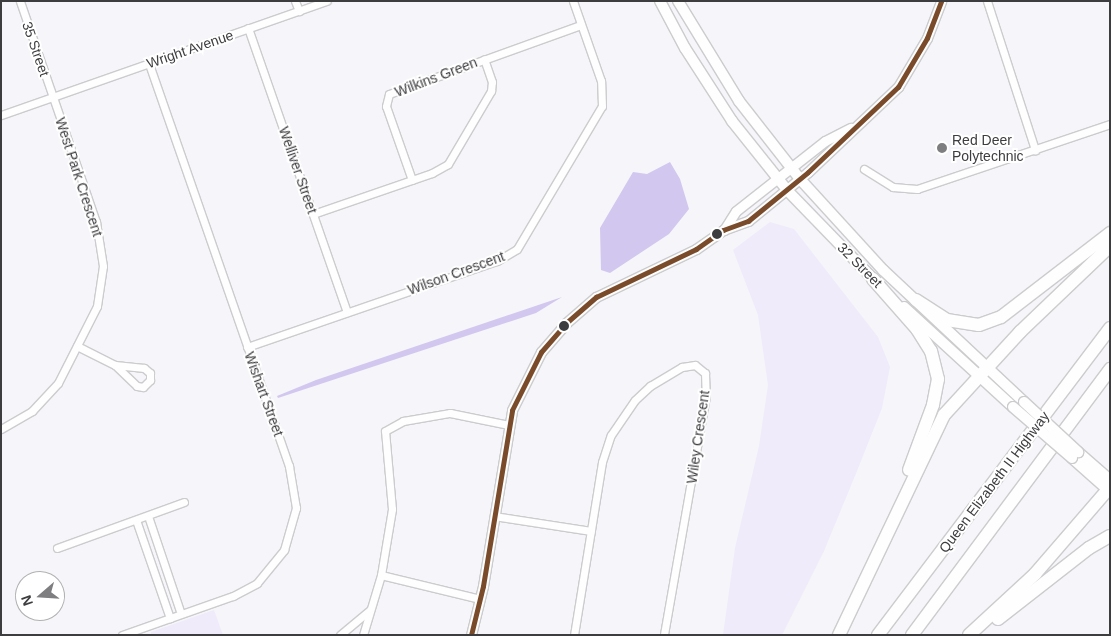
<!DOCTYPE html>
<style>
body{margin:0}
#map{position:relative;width:1111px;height:636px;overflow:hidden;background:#f6f5f9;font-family:Helvetica,sans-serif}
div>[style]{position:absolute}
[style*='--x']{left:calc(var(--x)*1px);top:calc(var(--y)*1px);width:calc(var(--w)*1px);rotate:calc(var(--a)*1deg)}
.green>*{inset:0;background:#efebfa}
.forest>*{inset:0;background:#d2c7ef}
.roads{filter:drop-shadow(1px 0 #ccccce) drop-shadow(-1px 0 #ccccce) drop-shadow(0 1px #ccccce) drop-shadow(0 -1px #ccccce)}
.minor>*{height:7px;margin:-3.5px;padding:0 3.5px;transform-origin:3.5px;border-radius:3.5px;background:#fefefe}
.tertiary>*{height:9px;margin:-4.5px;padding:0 4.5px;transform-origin:4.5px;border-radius:4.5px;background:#fefefe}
.secondary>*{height:10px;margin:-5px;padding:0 5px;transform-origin:5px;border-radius:5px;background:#fefefe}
.motorway>*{height:12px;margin:-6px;padding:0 6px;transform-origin:6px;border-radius:6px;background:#fefefe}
.bridges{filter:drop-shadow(1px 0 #ccccce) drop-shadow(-1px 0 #ccccce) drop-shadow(0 1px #ccccce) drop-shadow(0 -1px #ccccce)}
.secondary-bridge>*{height:10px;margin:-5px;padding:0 5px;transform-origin:5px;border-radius:5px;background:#fefefe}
.bus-1>*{height:5px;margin:-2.5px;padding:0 2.5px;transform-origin:2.5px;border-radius:2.5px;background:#7a4b2a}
.dots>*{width:14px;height:14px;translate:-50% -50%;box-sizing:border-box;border:2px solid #fff;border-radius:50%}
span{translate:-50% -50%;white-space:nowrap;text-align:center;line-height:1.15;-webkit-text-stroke:4px #fff;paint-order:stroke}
.street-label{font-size:14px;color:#3d3c3f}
.poi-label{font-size:14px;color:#3d3c3f}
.left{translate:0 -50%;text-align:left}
.frame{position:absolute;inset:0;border:2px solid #3d3c3f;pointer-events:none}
.north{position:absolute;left:15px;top:571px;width:50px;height:50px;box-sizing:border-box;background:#fff;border:1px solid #b1b1b2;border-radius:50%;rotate:251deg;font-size:14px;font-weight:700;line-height:20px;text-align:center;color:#3d3c3f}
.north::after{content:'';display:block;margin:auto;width:18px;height:22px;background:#7e7d80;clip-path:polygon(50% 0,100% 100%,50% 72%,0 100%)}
</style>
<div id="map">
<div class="green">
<div style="clip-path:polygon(770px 222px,794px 229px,878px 337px,890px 367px,882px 408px,857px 471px,824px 551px,782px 635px,723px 635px,735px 548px,759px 446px,768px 385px,758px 315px,733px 250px)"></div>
<div style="clip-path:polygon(214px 610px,223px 635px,151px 635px,151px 632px)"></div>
</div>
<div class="forest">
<div style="clip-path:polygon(670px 162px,680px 179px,689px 209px,669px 234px,610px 273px,601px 270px,600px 228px,633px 172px,647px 174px)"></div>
<div style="clip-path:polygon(562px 297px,536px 313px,278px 398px,277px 396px,316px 380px)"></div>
</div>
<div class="roads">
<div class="minor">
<div style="--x:295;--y:1;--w:11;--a:68"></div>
<div style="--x:987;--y:1;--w:157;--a:72.1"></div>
<div style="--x:248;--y:28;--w:301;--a:70.8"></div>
<div style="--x:1;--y:115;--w:345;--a:-19.3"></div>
<div style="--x:864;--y:169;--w:34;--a:32"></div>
<div style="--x:893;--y:187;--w:24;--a:5"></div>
<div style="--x:917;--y:189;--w:204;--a:-18.6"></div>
<div style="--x:412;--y:180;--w:78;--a:-109.4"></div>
<div style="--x:386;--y:106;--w:12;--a:-76"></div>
<div style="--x:389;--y:94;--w:204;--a:-19.8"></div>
<div style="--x:313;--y:214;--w:126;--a:-19"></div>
<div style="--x:432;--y:173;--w:18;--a:-29"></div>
<div style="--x:448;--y:164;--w:85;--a:-59.5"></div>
<div style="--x:491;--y:91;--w:9;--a:-84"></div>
<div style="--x:492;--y:82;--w:24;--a:-109"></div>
<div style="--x:77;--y:346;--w:42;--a:26.6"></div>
<div style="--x:115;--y:365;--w:30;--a:44"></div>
<div style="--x:137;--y:386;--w:6;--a:9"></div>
<div style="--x:143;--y:387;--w:10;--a:-45"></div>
<div style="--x:150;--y:380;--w:7;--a:-90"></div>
<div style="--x:150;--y:373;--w:8;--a:-140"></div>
<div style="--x:144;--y:368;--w:29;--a:-174"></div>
<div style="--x:247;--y:347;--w:264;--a:-19"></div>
<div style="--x:497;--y:261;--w:23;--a:-31"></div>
<div style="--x:517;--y:249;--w:166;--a:-59.3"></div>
<div style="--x:602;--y:106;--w:25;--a:-92"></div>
<div style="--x:601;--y:81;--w:85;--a:-109.3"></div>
<div style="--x:1;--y:429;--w:36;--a:-30"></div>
<div style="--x:32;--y:411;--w:38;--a:-47"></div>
<div style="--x:58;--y:383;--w:86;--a:-63.1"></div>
<div style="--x:97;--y:306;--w:40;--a:-81.5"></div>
<div style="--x:103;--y:266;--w:45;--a:-99"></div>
<div style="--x:96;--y:222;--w:234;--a:-109"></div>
<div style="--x:148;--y:516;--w:103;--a:71.4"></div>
<div style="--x:494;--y:516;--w:98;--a:8.8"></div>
<div style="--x:136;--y:520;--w:104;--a:70.9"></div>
<div style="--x:57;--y:548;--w:135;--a:-19.9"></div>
<div style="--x:381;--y:575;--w:102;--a:13.6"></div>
<div style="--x:122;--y:635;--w:118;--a:-19.4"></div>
<div style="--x:233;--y:596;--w:27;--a:-28"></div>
<div style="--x:257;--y:583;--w:43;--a:-50.7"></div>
<div style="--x:284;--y:550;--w:44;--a:-74.1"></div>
<div style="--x:296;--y:508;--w:43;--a:-99.5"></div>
<div style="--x:289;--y:466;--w:427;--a:-109.2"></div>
<div style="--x:340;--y:635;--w:38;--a:-40"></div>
<div style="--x:363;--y:635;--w:63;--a:-73.3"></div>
<div style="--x:381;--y:575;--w:67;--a:-80.5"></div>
<div style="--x:392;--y:509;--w:78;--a:-95.1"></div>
<div style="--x:385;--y:431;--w:21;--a:-29"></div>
<div style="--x:403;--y:421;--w:48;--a:-9.7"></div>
<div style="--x:450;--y:413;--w:60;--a:11.5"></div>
<div style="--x:574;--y:635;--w:175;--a:-80.8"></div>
<div style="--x:602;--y:462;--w:28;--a:-72"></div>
<div style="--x:611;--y:435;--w:42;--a:-55.6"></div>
<div style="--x:635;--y:400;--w:21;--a:-43"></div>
<div style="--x:650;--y:386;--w:37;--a:-31"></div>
<div style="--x:682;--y:367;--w:13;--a:-9"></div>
<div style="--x:695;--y:365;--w:13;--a:39"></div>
<div style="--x:705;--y:373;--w:23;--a:88"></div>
<div style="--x:706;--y:396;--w:243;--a:100"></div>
</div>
<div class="tertiary">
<div style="--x:724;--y:230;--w:22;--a:-58"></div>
<div style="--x:736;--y:211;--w:113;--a:-38.2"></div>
<div style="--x:825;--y:141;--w:29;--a:-27"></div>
<div style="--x:471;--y:635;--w:50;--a:-76.2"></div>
<div style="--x:483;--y:586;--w:178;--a:-80.6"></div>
<div style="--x:512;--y:410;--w:65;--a:-63.4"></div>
<div style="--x:541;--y:352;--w:38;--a:-49"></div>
<div style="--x:566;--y:323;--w:40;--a:-41"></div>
<div style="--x:596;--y:297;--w:111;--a:-25.6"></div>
<div style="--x:696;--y:249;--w:33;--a:-35"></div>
<div style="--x:723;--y:230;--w:27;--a:-20"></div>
<div style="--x:748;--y:221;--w:77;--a:-39.2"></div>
<div style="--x:808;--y:172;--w:124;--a:-43.4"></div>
<div style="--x:898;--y:87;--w:57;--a:-59.4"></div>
<div style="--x:927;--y:38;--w:40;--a:-69"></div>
</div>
<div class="secondary">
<div style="--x:660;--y:1;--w:53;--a:62"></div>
<div style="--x:685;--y:48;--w:87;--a:57.2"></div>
<div style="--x:732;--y:121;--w:88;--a:51.4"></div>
<div style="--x:787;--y:190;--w:131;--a:45.9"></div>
<div style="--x:678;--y:1;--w:117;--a:58.6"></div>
<div style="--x:739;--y:101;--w:99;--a:52"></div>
<div style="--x:800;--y:179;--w:123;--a:47.6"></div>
<div style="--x:883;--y:270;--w:193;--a:43.1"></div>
<div style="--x:904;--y:307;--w:148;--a:42.5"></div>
<div style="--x:1078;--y:452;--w:43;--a:41.2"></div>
<div style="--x:1072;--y:458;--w:47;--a:41.5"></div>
</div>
<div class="motorway">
<div style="--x:873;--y:279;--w:67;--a:48.7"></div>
<div style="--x:917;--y:329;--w:26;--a:58"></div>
<div style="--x:931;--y:351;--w:29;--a:76"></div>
<div style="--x:938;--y:379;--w:26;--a:101"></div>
<div style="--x:933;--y:405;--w:69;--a:110.3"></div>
<div style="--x:916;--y:300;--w:37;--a:33"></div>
<div style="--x:947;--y:320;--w:32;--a:9"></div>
<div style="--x:979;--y:325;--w:23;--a:-20"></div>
<div style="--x:1001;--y:317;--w:138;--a:-37.6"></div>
<div style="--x:998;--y:619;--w:115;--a:-38"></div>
<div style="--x:1089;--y:548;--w:24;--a:-30"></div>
<div style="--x:839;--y:635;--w:244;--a:-64.5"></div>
<div style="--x:944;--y:415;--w:113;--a:-47.5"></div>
<div style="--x:1020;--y:332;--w:124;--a:-43.7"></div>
<div style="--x:878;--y:635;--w:385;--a:-52.9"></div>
<div style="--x:912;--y:635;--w:332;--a:-53.3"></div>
<div style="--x:969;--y:635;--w:90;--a:-42.7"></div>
<div style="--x:1035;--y:574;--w:115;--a:-49.2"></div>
</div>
</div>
<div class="bridges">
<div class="secondary-bridge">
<div style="--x:1024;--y:402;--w:74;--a:42.8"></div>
<div style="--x:1013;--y:407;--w:78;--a:40.8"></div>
</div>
</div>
<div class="bus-1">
<div style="--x:471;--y:635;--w:50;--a:-76.2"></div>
<div style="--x:483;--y:586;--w:178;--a:-80.6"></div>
<div style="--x:512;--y:410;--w:65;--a:-63.4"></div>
<div style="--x:541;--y:352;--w:38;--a:-49"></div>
<div style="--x:566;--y:323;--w:40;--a:-41"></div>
<div style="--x:596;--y:297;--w:111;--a:-25.6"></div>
<div style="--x:696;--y:249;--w:33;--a:-35"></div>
<div style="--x:723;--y:230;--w:27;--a:-20"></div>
<div style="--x:748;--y:221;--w:77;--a:-39.2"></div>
<div style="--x:808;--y:172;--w:124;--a:-43.4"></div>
<div style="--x:898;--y:87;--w:57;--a:-59.4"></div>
<div style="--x:927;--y:38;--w:40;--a:-69"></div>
</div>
<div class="dots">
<div style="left:942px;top:148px;background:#7e7d80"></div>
<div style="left:717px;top:234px;background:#3d3c3f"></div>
<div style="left:564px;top:326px;background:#3d3c3f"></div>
</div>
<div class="street-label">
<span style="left:36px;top:49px;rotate:71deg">35 Street</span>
<span style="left:190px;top:49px;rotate:-19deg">Wright Avenue</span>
<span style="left:436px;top:77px;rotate:-21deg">Wilkins Green</span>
<span style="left:298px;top:170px;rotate:71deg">Welliver Street</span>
<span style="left:79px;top:177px;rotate:72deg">West Park Crescent</span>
<span style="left:860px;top:265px;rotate:45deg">32 Street</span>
<span style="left:456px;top:273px;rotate:-20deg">Wilson Crescent</span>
<span style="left:264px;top:394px;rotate:70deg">Wishart Street</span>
<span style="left:698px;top:437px;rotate:-82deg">Wiley Crescent</span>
<span style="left:994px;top:482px;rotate:-53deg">Queen Elizabeth II Highway</span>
</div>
<div class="poi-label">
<span class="left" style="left:952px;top:148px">Red Deer<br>Polytechnic</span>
</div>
<div class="frame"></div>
<div class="north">N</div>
</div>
